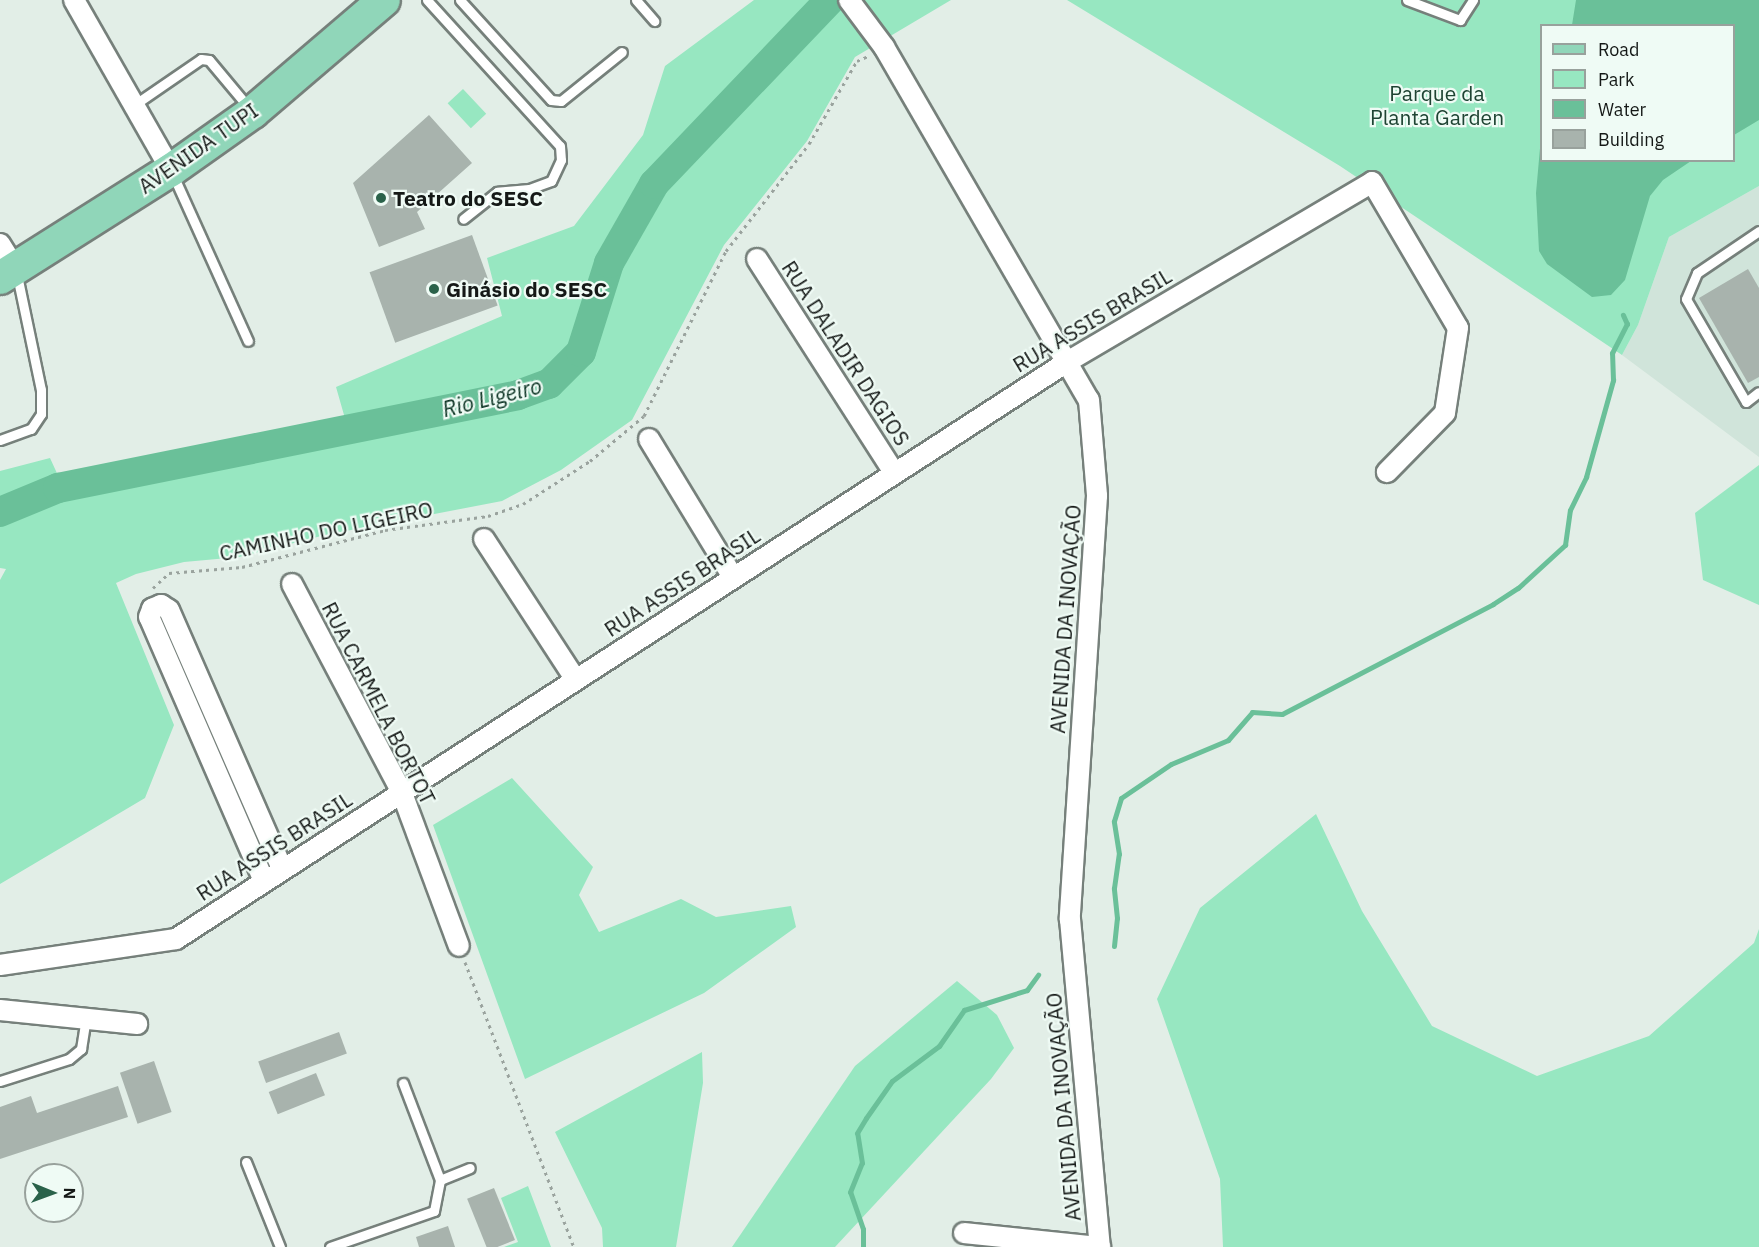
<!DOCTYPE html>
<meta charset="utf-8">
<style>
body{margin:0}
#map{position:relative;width:1759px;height:1247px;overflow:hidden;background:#e2eee7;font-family:"IBM Plex Sans",sans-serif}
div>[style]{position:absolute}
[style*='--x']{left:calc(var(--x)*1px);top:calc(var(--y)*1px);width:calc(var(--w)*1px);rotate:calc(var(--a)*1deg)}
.built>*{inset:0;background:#d0e4da}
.green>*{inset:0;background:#97e7c1;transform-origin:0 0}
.water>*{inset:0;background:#6ac099}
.stream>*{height:5px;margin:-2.5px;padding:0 2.5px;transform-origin:2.5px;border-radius:2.5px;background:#6ac099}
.river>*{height:30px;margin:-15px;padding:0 15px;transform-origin:15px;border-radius:15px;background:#6ac099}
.building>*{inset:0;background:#a8b3ad;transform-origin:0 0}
.path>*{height:3px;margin-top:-1.5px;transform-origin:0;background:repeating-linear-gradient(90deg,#9aa39e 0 3px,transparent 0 7.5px)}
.roads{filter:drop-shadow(2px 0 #76807b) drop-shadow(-2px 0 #76807b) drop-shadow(0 2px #76807b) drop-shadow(0 -2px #76807b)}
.lane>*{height:9px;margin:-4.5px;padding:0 4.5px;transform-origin:4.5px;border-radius:4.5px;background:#fff}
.street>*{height:20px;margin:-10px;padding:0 10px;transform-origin:10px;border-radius:10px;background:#fff}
.primary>*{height:32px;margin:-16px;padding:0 16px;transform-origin:16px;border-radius:16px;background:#90d6b9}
.dots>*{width:16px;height:16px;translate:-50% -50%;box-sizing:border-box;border:3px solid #effbf5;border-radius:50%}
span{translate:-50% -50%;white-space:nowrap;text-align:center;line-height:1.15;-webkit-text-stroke:4.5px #effbf5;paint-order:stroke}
.park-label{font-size:21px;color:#1e4433}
.street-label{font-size:21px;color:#151917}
.poi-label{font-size:21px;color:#151917;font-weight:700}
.left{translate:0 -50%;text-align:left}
.water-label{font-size:22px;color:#0d3525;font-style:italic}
.legend{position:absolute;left:1540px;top:24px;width:195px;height:138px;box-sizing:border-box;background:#effbf5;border:2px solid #98a19c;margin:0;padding:8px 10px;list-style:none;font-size:18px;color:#151917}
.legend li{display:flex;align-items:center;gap:12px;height:30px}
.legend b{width:30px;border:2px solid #98a19c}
.north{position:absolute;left:24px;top:1163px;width:60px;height:60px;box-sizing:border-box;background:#effbf5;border:2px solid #98a19c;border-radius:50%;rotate:91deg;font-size:16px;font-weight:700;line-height:24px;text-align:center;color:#151917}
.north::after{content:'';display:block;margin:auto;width:21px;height:27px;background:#2a624a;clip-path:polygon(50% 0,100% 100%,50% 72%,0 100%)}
</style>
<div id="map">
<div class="built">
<div style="clip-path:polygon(1759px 186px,1759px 457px,1622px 355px,1638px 325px,1669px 237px)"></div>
</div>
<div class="green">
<div style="clip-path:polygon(754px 0,951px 0,855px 57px,807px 141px,724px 245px,632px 420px,561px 470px,502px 501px,325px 535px,239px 557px,184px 562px,136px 574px,116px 583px,174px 725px,145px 798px,0 884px,0 580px,6px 569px,0 568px,0 471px,50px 458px,61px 482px,346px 422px,336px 387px,502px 316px,487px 258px,574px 226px,643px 135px,665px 66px)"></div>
<div style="clip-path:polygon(evenodd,1067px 0,1759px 0,1759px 186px,1669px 237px,1638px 325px,1622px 355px,1340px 166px,1067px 0,1542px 26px,1734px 26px,1734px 160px,1542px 160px,1542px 26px)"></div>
<div style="left:463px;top:89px;width:34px;height:21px;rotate:47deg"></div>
<div style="clip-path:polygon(1759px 465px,1759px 605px,1703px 580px,1695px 513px)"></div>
<div style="clip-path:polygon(512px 778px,593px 867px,579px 895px,599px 932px,681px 899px,716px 917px,791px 906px,796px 927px,704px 993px,525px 1079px,433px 825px)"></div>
<div style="clip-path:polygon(1316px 814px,1362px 911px,1432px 1026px,1537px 1076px,1649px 1036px,1754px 943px,1759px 929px,1759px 1247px,1223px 1247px,1220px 1179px,1157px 999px,1200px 908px)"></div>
<div style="clip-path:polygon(957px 981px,997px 1015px,1014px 1048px,991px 1079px,835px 1247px,732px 1247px,855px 1066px)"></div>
<div style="clip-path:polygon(702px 1052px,703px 1083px,676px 1247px,603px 1247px,602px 1228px,555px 1132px)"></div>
<div style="clip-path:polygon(528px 1186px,551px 1247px,504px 1247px,518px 1242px,501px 1198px)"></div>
</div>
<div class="water">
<div style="clip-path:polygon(1576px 0,1759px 0,1759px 120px,1734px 135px,1734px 26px,1572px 25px)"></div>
<div style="clip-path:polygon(1541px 137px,1542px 160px,1691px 161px,1663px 180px,1650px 196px,1625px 280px,1611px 295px,1592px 297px,1547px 264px,1539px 251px,1536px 193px)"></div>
</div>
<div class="stream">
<div style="--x:1114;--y:946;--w:28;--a:-84"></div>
<div style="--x:1117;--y:918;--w:30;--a:-96"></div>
<div style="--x:1114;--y:888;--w:34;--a:-82"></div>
<div style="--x:1119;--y:854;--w:33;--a:-99"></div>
<div style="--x:1114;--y:821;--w:24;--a:-73"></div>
<div style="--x:1121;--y:798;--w:60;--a:-34.2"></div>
<div style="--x:1171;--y:764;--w:62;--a:-22.8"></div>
<div style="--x:1228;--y:740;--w:37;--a:-49"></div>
<div style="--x:1252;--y:712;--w:30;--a:4"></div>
<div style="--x:1282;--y:714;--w:238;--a:-27.5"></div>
<div style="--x:1493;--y:604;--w:30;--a:-33"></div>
<div style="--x:1518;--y:588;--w:64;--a:-42.5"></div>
<div style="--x:1565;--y:545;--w:35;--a:-82"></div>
<div style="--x:1570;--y:510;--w:37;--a:-64"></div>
<div style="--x:1586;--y:477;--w:101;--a:-74.4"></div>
<div style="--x:1613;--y:380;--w:27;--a:-92"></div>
<div style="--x:1612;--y:353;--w:33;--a:-63"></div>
<div style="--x:1627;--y:324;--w:10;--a:-114"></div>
<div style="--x:863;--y:1247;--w:18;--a:-90"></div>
<div style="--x:863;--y:1229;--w:39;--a:-109"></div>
<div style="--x:850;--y:1192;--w:31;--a:-68"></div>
<div style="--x:862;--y:1163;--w:30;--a:-99"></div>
<div style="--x:857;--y:1133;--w:17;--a:-59"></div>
<div style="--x:866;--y:1118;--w:45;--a:-54.9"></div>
<div style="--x:892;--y:1081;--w:59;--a:-36.7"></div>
<div style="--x:939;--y:1046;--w:44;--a:-55.2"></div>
<div style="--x:964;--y:1010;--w:66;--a:-17.6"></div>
<div style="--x:1027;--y:990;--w:19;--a:-54"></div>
</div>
<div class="river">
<div style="--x:0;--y:512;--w:63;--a:-22.5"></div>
<div style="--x:58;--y:488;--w:469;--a:-11.4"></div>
<div style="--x:518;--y:395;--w:33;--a:-20"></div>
<div style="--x:549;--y:384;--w:45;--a:-45"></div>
<div style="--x:581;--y:352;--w:93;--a:-72.5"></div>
<div style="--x:609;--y:263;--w:91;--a:-60.3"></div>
<div style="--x:654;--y:184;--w:255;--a:-46.3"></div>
</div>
<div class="building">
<div style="clip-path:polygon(429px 115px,472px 163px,417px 212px,425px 229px,379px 247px,353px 183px)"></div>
<div style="left:472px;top:235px;width:75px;height:109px;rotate:70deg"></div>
<div style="clip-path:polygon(1748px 269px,1759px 288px,1759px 377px,1748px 383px,1699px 298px)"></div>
<div style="left:339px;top:1032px;width:23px;height:86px;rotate:70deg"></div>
<div style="left:154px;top:1061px;width:54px;height:36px;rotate:71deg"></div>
<div style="left:316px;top:1073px;width:24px;height:51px;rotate:68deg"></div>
<div style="clip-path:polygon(118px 1086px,128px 1117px,0 1159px,0 1107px,31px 1096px,37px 1113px)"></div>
<div style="left:494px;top:1188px;width:56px;height:29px;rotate:68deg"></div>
<div style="clip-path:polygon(448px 1226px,455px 1247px,419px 1247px,416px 1237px)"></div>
</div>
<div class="path">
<div style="--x:153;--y:588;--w:22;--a:-43"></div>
<div style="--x:169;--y:573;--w:73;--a:-4.7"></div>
<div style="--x:242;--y:567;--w:148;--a:-14.5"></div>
<div style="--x:385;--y:530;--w:104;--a:-7.7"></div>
<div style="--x:488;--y:516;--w:37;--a:-19"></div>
<div style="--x:523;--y:504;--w:80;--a:-32.7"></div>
<div style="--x:590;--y:461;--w:70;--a:-39.8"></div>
<div style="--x:644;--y:416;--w:184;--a:-63.6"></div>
<div style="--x:726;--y:251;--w:135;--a:-52.2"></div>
<div style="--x:809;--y:144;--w:96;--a:-60"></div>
<div style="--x:857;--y:61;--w:12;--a:-24"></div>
<div style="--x:465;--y:962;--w:305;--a:69.1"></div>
</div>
<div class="roads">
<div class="lane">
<div style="--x:427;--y:0;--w:197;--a:47.7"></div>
<div style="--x:560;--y:146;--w:14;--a:86"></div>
<div style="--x:561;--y:160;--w:23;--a:115"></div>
<div style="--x:551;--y:181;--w:23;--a:160"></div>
<div style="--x:529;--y:189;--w:32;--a:175"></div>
<div style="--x:497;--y:192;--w:43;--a:141.5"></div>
<div style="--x:460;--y:0;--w:135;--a:47.7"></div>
<div style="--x:551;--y:100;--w:10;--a:6"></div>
<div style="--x:561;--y:101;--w:78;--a:-38.8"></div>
<div style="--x:636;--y:0;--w:28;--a:49"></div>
<div style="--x:1407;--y:0;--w:57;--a:20.7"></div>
<div style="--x:1460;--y:20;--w:24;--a:-57"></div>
<div style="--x:134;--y:105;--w:81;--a:-34.5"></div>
<div style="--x:201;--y:59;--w:8;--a:7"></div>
<div style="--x:209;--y:60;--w:64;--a:50.1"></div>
<div style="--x:173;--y:175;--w:182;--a:65.7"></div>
<div style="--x:1759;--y:231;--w:75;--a:145.9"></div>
<div style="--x:1697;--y:273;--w:28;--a:113"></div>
<div style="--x:1686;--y:299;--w:119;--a:59.8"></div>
<div style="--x:1746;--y:402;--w:16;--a:-38"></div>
<div style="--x:0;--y:440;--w:33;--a:-20"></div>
<div style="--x:31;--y:429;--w:18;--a:-56"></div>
<div style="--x:41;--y:414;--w:24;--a:-90"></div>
<div style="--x:41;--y:390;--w:117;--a:-101.8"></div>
<div style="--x:0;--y:1081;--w:72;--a:-17.7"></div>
<div style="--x:69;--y:1059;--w:16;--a:-40"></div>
<div style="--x:81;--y:1049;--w:30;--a:-81"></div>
<div style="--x:403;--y:1083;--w:104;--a:69.1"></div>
<div style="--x:246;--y:1162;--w:92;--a:68.2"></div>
<div style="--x:330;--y:1247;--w:110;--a:-19.1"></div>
<div style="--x:434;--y:1211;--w:32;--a:-79"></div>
<div style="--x:440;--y:1180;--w:32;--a:-22"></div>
</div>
<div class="street">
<div style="--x:74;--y:0;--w:196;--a:60.3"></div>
<div style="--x:849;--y:0;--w:59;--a:53.3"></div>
<div style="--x:884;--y:47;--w:408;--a:59.9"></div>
<div style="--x:1089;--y:400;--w:96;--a:85.2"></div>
<div style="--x:1097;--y:496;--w:424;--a:93.7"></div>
<div style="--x:1070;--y:919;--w:329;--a:84.8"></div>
<div style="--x:0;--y:244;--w:31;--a:58"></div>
<div style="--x:757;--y:259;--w:253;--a:57.3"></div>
<div style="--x:649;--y:439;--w:162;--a:58.7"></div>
<div style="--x:484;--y:539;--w:168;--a:56.9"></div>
<div style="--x:292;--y:584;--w:236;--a:62.2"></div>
<div style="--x:402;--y:793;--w:163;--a:69.6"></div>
<div style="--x:264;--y:881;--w:288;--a:-113.5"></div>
<div style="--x:149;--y:617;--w:9;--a:-69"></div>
<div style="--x:152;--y:609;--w:10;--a:-24"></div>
<div style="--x:161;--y:605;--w:9;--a:32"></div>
<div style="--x:169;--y:610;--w:283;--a:66.4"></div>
<div style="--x:0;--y:965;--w:178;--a:-8.4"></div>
<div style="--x:176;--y:939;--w:1062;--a:-32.93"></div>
<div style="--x:1067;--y:362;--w:354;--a:-30.5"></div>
<div style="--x:1372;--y:182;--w:169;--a:59.5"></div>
<div style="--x:1458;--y:328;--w:86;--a:98.7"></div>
<div style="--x:1445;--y:413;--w:83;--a:134.5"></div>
<div style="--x:0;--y:1010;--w:138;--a:5.8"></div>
<div style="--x:964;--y:1233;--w:137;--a:5.9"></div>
</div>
<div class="primary">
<div style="--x:0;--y:278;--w:202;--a:-32.3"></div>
<div style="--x:171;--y:170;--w:100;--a:-35.3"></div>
<div style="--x:253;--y:112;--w:172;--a:-40.5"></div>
</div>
</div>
<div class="dots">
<div style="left:381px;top:198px;background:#2a624a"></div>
<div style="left:434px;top:289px;background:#2a624a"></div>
</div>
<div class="park-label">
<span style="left:1437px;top:105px">Parque da<br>Planta Garden</span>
</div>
<div class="street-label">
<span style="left:198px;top:148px;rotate:-35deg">AVENIDA TUPI</span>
<span style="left:1092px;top:320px;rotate:-31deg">RUA ASSIS BRASIL</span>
<span style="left:846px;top:353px;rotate:57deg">RUA DALADIR DAGIOS</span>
<span style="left:326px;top:531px;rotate:-12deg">CAMINHO DO LIGEIRO</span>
<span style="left:682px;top:582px;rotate:-33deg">RUA ASSIS BRASIL</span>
<span style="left:1065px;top:619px;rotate:-86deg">AVENIDA DA INOVAÇÃO</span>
<span style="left:379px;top:703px;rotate:63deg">RUA CARMELA BORTOT</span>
<span style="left:274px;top:846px;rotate:-33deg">RUA ASSIS BRASIL</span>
<span style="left:1063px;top:1107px;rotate:-95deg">AVENIDA DA INOVAÇÃO</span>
</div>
<div class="poi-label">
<span class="left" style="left:393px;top:198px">Teatro do SESC</span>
<span class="left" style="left:446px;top:289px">Ginásio do SESC</span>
</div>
<div class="water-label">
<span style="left:492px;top:397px;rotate:-14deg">Rio Ligeiro</span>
</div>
<ul class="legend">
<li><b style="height:8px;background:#90d6b9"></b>Road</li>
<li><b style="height:16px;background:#97e7c1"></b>Park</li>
<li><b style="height:16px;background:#6ac099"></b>Water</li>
<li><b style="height:16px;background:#a8b3ad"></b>Building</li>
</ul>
<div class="north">N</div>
</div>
